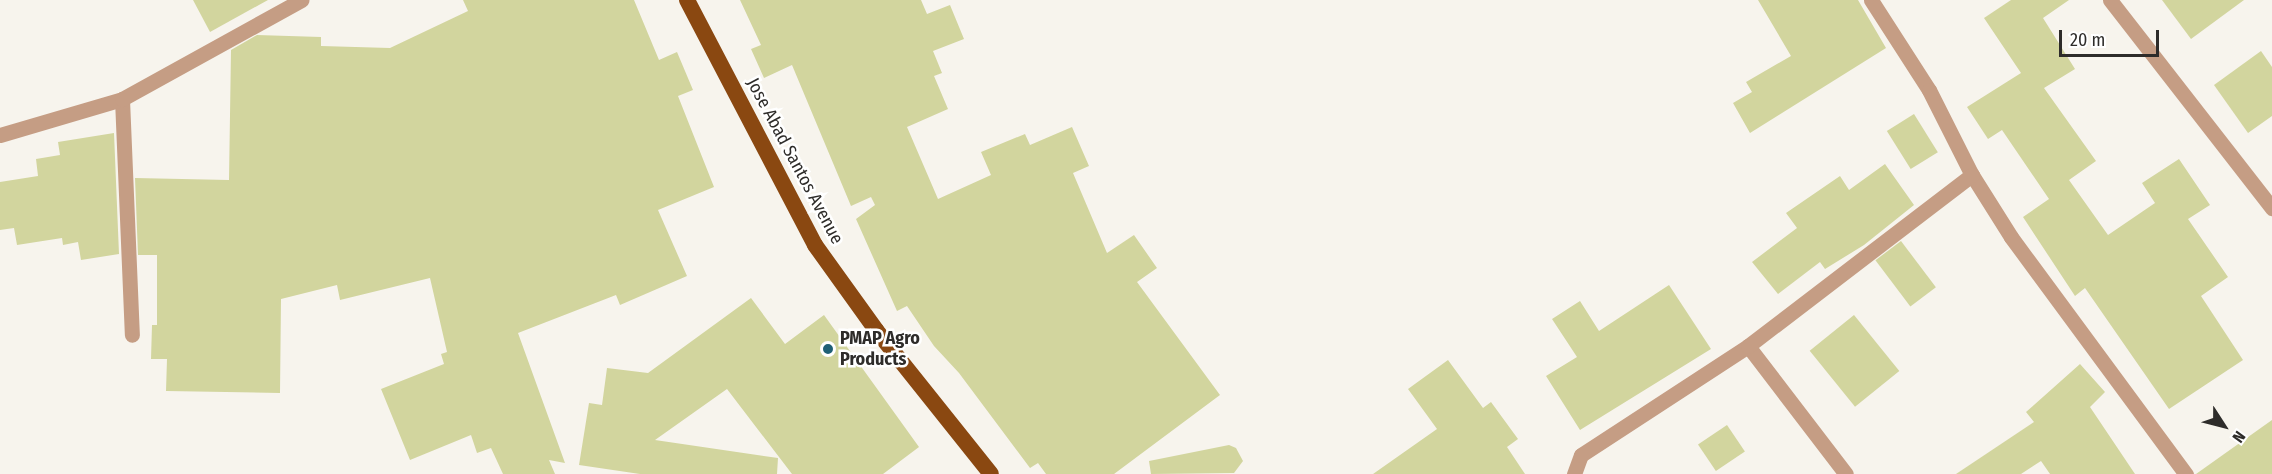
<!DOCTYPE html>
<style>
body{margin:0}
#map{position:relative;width:2272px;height:474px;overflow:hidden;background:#f7f4ed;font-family:"Fira Sans Condensed",sans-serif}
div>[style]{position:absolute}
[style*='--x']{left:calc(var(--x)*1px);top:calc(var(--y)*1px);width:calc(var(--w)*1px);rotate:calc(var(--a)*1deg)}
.building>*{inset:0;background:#d2d59e;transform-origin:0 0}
.minor>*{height:15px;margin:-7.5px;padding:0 7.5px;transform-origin:7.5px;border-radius:7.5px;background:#c59d84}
.trunk>*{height:16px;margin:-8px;padding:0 8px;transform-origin:8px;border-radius:8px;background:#8a4811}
.dots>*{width:16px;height:16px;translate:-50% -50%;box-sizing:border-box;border:3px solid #fff;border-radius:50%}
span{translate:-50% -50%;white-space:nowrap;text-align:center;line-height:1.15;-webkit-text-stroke:5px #fff;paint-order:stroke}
.street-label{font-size:18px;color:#2e2c2a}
.poi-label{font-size:18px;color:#2e2c2a;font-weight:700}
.left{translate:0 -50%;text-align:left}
.north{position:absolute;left:2194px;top:396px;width:60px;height:60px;-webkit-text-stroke:4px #fff;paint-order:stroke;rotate:126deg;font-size:16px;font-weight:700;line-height:24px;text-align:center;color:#2e2c2a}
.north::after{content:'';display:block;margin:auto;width:21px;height:27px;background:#2e2c2a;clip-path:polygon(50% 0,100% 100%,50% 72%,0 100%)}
.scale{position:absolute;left:2059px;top:30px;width:100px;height:27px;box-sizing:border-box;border:3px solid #2e2c2a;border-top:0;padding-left:8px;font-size:18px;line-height:21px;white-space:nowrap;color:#2e2c2a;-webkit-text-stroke:4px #fff;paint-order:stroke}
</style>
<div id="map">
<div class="building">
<div style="clip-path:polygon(193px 0,268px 0,210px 32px)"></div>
<div style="clip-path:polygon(463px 0,634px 0,659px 60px,677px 52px,693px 90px,678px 96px,714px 187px,658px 210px,687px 276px,620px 305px,616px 295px,518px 333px,565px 463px,549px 460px,555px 474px,503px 474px,491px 448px,477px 453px,471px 435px,410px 460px,381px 389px,444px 364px,441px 354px,447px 352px,430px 278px,340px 300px,337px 285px,281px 299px,280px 393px,166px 391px,167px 359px,151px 359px,152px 325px,157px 325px,157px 255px,138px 255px,135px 178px,229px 180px,231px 50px,257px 35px,321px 37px,321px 46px,390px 48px,468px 11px)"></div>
<div style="clip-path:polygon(740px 0,921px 0,927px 14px,950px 5px,964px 39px,933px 51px,942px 73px,934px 76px,948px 109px,907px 127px,938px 199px,991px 175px,981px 152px,1025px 134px,1030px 145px,1072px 127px,1089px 166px,1073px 173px,1107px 253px,1134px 235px,1157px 268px,1137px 282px,1220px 395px,1114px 474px,1046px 474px,1038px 463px,1030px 468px,959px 373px,934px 346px,907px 306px,897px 311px,856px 219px,875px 205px,871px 197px,851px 206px,792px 65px,764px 78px,751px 49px,761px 45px)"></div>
<div style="clip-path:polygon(1758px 0,1858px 0,1886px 48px,1750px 133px,1733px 103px,1752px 92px,1746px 82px,1791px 56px)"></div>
<div style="clip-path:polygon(2011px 0,2069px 0,2043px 18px,2075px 69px,2044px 88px,2096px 161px,2069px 180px,2108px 235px,2155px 203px,2142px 183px,2179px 159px,2210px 205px,2188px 219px,2228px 277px,2201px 296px,2243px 360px,2169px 409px,2085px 288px,2075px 296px,2023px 217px,2049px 199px,2002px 130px,1988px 139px,1967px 107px,2021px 73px,1984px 18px)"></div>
<div style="clip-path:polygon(2162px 0,2244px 0,2191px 39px)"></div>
<div style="clip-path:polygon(2261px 51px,2272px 67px,2272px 116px,2248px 133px,2214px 85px)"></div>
<div style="left:1914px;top:114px;width:45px;height:32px;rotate:58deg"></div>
<div style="clip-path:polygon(114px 133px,119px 254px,81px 260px,78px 242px,63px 245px,62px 238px,17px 245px,14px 228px,0 230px,0 182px,38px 176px,36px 159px,60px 155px,58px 142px)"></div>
<div style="clip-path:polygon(1885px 164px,1914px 205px,1864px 245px,1825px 269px,1820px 262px,1778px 294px,1752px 262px,1797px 228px,1786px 213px,1840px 176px,1849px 190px)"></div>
<div style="left:1901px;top:241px;width:58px;height:32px;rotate:53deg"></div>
<div style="clip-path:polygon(1669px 285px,1711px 349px,1580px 430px,1546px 376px,1577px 357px,1552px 319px,1580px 301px,1599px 331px)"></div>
<div style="clip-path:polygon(751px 298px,785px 344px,824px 315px,919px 447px,883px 474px,792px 474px,727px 389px,655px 440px,778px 458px,777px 474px,640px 474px,579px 465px,589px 403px,602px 405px,607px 368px,648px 373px)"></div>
<div style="left:1854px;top:315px;width:72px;height:57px;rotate:51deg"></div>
<div style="clip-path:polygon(1448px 360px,1483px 408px,1491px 402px,1518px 439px,1507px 447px,1525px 474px,1373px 474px,1437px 429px,1408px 389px)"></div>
<div style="clip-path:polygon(2080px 364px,2105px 392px,2090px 407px,2135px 474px,2050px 474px,2041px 461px,2021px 474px,1956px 474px,2034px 422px,2026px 412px)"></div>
<div style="clip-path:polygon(2272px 420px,2272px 474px,2196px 474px)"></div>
<div style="left:1727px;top:425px;width:32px;height:35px;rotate:56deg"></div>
<div style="clip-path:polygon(1229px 445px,1236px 448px,1243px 461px,1234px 473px,1151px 474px,1149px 461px)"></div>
</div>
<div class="minor">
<div style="--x:1871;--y:0;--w:107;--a:57.2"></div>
<div style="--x:1929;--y:90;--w:95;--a:63.2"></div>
<div style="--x:1972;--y:175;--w:73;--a:57.8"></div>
<div style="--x:2011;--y:237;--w:295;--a:53.6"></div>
<div style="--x:2110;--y:0;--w:264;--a:52.1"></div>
<div style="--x:122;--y:99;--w:236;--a:87.6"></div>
<div style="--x:0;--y:135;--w:127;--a:-16.4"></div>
<div style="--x:122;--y:99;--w:205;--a:-28.9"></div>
<div style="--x:1748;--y:346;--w:161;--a:52.6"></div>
<div style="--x:1574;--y:474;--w:20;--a:-70"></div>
<div style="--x:1581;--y:455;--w:199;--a:-33.1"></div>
<div style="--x:1748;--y:346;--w:282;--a:-37.4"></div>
</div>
<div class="trunk">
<div style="--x:687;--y:0;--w:276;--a:62.4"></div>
<div style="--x:815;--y:245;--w:105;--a:54.3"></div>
<div style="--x:876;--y:330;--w:184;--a:51.4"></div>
</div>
<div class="dots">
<div style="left:828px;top:349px;background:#1f6075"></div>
</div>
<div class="street-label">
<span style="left:795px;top:161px;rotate:62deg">Jose Abad Santos Avenue</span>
</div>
<div class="poi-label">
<span class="left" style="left:840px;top:349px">PMAP Agro<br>Products</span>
</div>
<div class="north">N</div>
<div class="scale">20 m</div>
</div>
